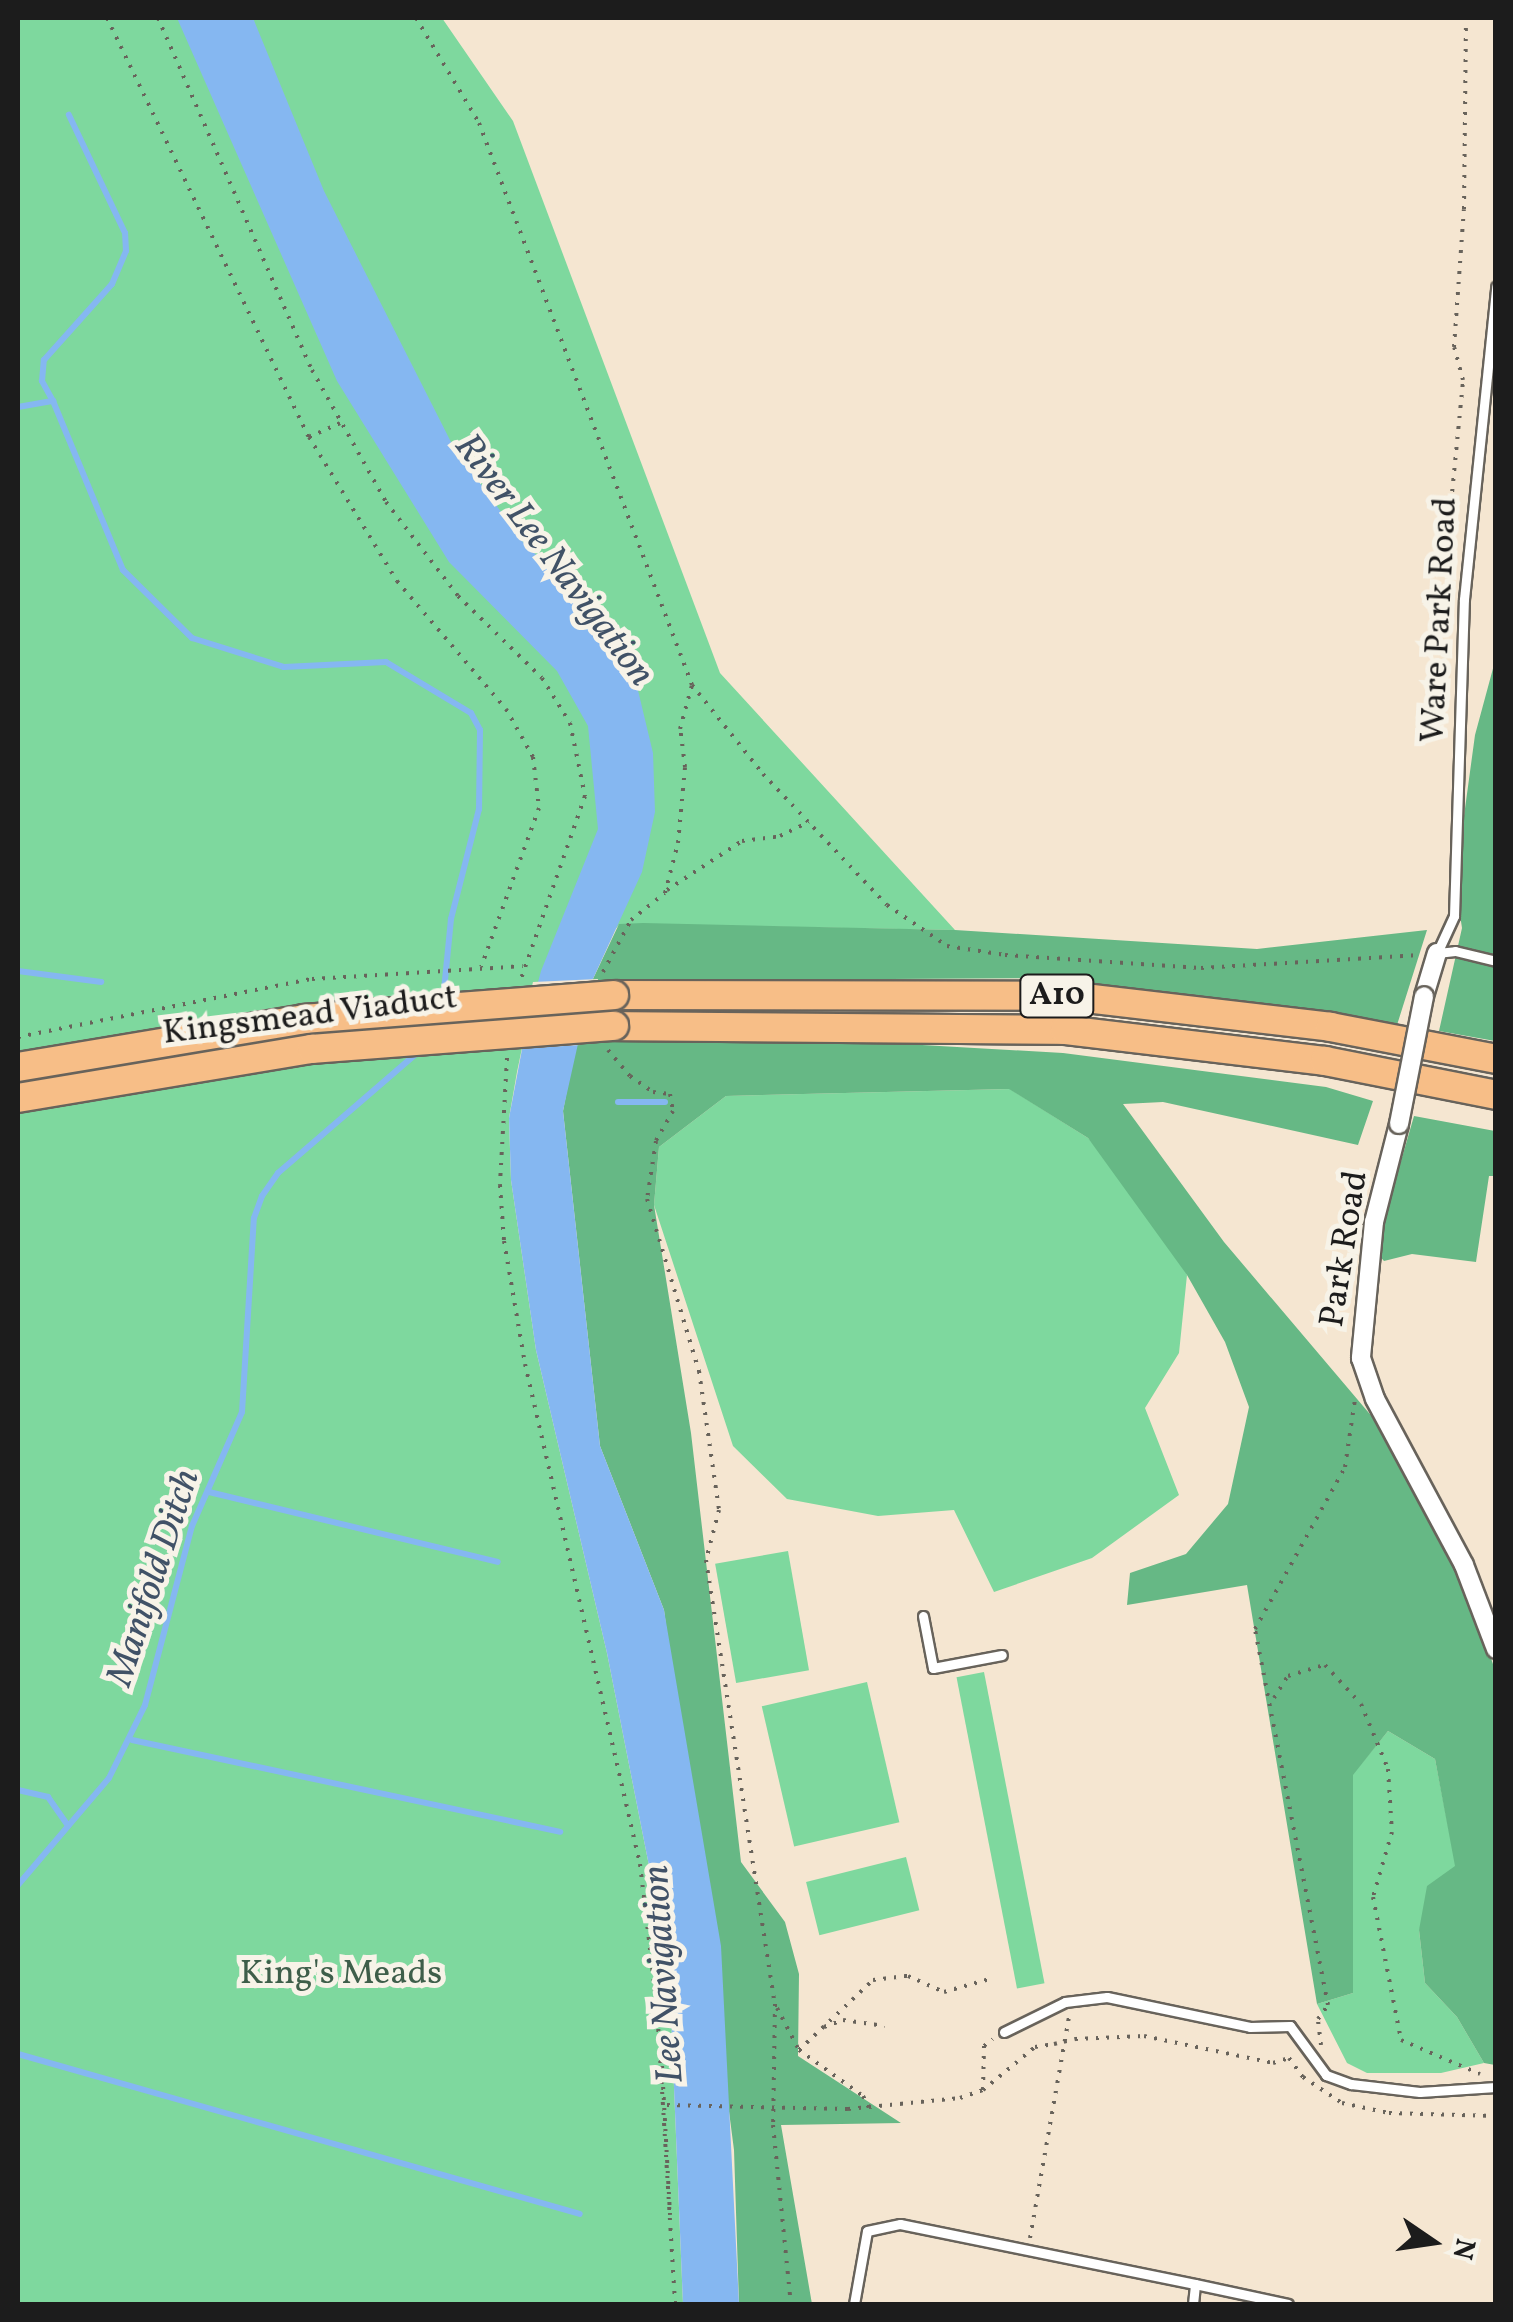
<!DOCTYPE html>
<style>
body{margin:0}
#map{position:relative;width:1513px;height:2322px;overflow:hidden;background:#f5e6d1;font-family:Vollkorn,serif}
div>[style]{position:absolute}
[style*='--x']{left:calc(var(--x)*1px);top:calc(var(--y)*1px);width:calc(var(--w)*1px);rotate:calc(var(--a)*1deg)}
.green>*{inset:0;background:#7ed89e;transform-origin:0 0}
.forest>*{inset:0;background:#66b885}
.water>*{inset:0;background:#85b7f1}
.pier>*{inset:0;background:#f5e6d1}
.stream>*{height:6px;margin:-3px;padding:0 3px;transform-origin:3px;border-radius:3px;background:#85b7f1}
.path>*{height:4px;margin-top:-2px;transform-origin:0;background:repeating-linear-gradient(90deg,#68635b 0 2.5px,transparent 0 10.5px)}
.roads{filter:drop-shadow(2px 0 #68635b) drop-shadow(-2px 0 #68635b) drop-shadow(0 2px #68635b) drop-shadow(0 -2px #68635b)}
.service>*{height:9px;margin:-4.5px;padding:0 4.5px;transform-origin:4.5px;border-radius:4.5px;background:#fff}
.minor>*{height:18px;margin:-9px;padding:0 9px;transform-origin:9px;border-radius:9px;background:#fff}
.trunk>*{height:28px;margin:-14px;padding:0 14px;transform-origin:14px;border-radius:14px;background:#f7be87}
.path-bridge>*{height:4px;margin-top:-2px;transform-origin:0;background:repeating-linear-gradient(90deg,#68635b 0 2.5px,transparent 0 10.5px)}
.bridges{filter:drop-shadow(2px 0 #68635b) drop-shadow(-2px 0 #68635b) drop-shadow(0 2px #68635b) drop-shadow(0 -2px #68635b)}
.minor-bridge>*{height:18px;margin:-9px;padding:0 9px;transform-origin:9px;border-radius:9px;background:#fff}
.trunk-bridge>*{height:28px;margin:-14px;padding:0 14px;transform-origin:14px;border-radius:14px;background:#f7be87}
span{translate:-50% -50%;white-space:nowrap;text-align:center;line-height:1.15;-webkit-text-stroke:10px #f7f3e8;paint-order:stroke}
.shield-label span{padding:2px 8px;background:#f7f3e8;border:2px solid;border-radius:8px;-webkit-text-stroke-width:0}
.shield-label{font-size:32px;color:#1c1c1c;font-weight:700}
.street-label{font-size:35px;color:#1c1c1c}
.park-label{font-size:35px;color:#3e5e4a}
.water-label{font-size:38px;color:#415267;font-style:italic}
.frame{position:absolute;inset:0;border:20px solid #1c1c1c;pointer-events:none}
.north{position:absolute;left:1383px;top:2192px;width:100px;height:100px;-webkit-text-stroke:8px #f7f3e8;paint-order:stroke;rotate:103deg;font-size:28px;font-weight:700;line-height:40px;text-align:center;color:#1c1c1c}
.north::after{content:'';display:block;margin:auto;width:35px;height:45px;background:#1c1c1c;clip-path:polygon(50% 0,100% 100%,50% 72%,0 100%)}
</style>
<div id="map">
<div class="green">
<div style="clip-path:polygon(18px 18px,442px 18px,513px 121px,720px 673px,955px 930px,620px 924px,527px 1024px,517px 1072px,509px 1118px,511px 1180px,536px 1350px,607px 1653px,669px 1967px,683px 2304px,18px 2304px)"></div>
<div style="clip-path:polygon(1010px 1089px,1088px 1138px,1160px 1219px,1187px 1275px,1179px 1353px,1145px 1408px,1179px 1495px,1092px 1558px,994px 1592px,954px 1510px,878px 1516px,787px 1499px,733px 1446px,654px 1205px,659px 1147px,726px 1096px)"></div>
<div style="left:788px;top:1551px;width:121px;height:74px;rotate:80deg"></div>
<div style="left:984px;top:1672px;width:317px;height:28px;rotate:79deg"></div>
<div style="left:867px;top:1682px;width:144px;height:108px;rotate:77deg"></div>
<div style="clip-path:polygon(1388px 1731px,1435px 1759px,1456px 1866px,1419px 1930px,1425px 1983px,1457px 2017px,1484px 2063px,1441px 2073px,1367px 2073px,1347px 2063px,1317px 2004px,1353px 1993px,1352px 1775px)"></div>
<div style="left:906px;top:1857px;width:55px;height:103px;rotate:76deg"></div>
</div>
<div class="forest">
<div style="clip-path:polygon(1495px 661px,1495px 1041px,1439px 1031px,1462px 928px,1455px 882px,1475px 735px)"></div>
<div style="clip-path:polygon(643px 923px,955px 930px,1257px 949px,1427px 930px,1397px 1025px,1042px 978px,592px 981px,619px 924px)"></div>
<div style="clip-path:polygon(800px 1038px,1063px 1053px,1326px 1087px,1373px 1101px,1358px 1145px,1163px 1102px,1123px 1104px,1224px 1242px,1374px 1419px,1460px 1567px,1495px 1670px,1495px 2065px,1484px 2063px,1457px 2017px,1425px 1983px,1419px 1930px,1427px 1886px,1455px 1866px,1435px 1759px,1388px 1731px,1353px 1775px,1353px 1993px,1317px 2004px,1247px 1585px,1127px 1605px,1130px 1573px,1186px 1554px,1228px 1504px,1249px 1407px,1225px 1342px,1187px 1275px,1088px 1138px,1009px 1089px,726px 1096px,659px 1147px,654px 1205px,691px 1433px,741px 1862px,785px 1922px,799px 1974px,798px 2056px,901px 2123px,781px 2125px,812px 2304px,739px 2304px,734px 2150px,664px 1610px,600px 1446px,563px 1111px,576px 1042px)"></div>
<div style="clip-path:polygon(1414px 1116px,1495px 1131px,1495px 1176px,1489px 1176px,1476px 1262px,1412px 1254px,1384px 1261px,1375px 1251px)"></div>
</div>
<div class="water">
<div style="clip-path:polygon(177px 18px,253px 18px,324px 191px,453px 446px,523px 542px,592px 610px,636px 682px,653px 753px,655px 812px,642px 872px,592px 981px,563px 1111px,600px 1446px,664px 1610px,721px 1946px,739px 2304px,683px 2304px,669px 1967px,607px 1653px,536px 1350px,511px 1180px,509px 1118px,527px 1023px,541px 971px,598px 829px,588px 726px,557px 671px,449px 562px,337px 381px)"></div>
</div>
<div class="pier">
<div style="clip-path:polygon(598px 979px,580px 1045px,517px 1049px,533px 982px)"></div>
</div>
<div class="stream">
<div style="--x:53;--y:401;--w:23;--a:-119"></div>
<div style="--x:42;--y:381;--w:21;--a:-85"></div>
<div style="--x:44;--y:360;--w:102;--a:-48.2"></div>
<div style="--x:112;--y:284;--w:36;--a:-67"></div>
<div style="--x:126;--y:251;--w:18;--a:-93"></div>
<div style="--x:125;--y:233;--w:131;--a:-115.4"></div>
<div style="--x:18;--y:407;--w:36;--a:-10"></div>
<div style="--x:53;--y:401;--w:183;--a:67.5"></div>
<div style="--x:123;--y:570;--w:97;--a:44.6"></div>
<div style="--x:192;--y:638;--w:96;--a:17.5"></div>
<div style="--x:284;--y:667;--w:102;--a:-2.8"></div>
<div style="--x:386;--y:662;--w:99;--a:31"></div>
<div style="--x:471;--y:713;--w:19;--a:62"></div>
<div style="--x:480;--y:730;--w:79;--a:90.7"></div>
<div style="--x:479;--y:809;--w:114;--a:104.3"></div>
<div style="--x:451;--y:919;--w:81;--a:95.6"></div>
<div style="--x:18;--y:971;--w:84;--a:7.5"></div>
<div style="--x:618;--y:1102;--w:47;--a:0"></div>
<div style="--x:209;--y:1492;--w:297;--a:13.6"></div>
<div style="--x:132;--y:1740;--w:438;--a:12.1"></div>
<div style="--x:18;--y:1790;--w:31;--a:13"></div>
<div style="--x:48;--y:1797;--w:35;--a:55"></div>
<div style="--x:18;--y:1885;--w:140;--a:-49.6"></div>
<div style="--x:109;--y:1778;--w:81;--a:-63.7"></div>
<div style="--x:145;--y:1705;--w:185;--a:-75.3"></div>
<div style="--x:192;--y:1526;--w:124;--a:-66.3"></div>
<div style="--x:242;--y:1412;--w:194;--a:-86.5"></div>
<div style="--x:254;--y:1218;--w:23;--a:-70"></div>
<div style="--x:262;--y:1196;--w:28;--a:-55"></div>
<div style="--x:278;--y:1173;--w:185;--a:-40.8"></div>
<div style="--x:18;--y:2054;--w:584;--a:15.89"></div>
</div>
<div class="path">
<div style="--x:107;--y:18;--w:465;--a:64.3"></div>
<div style="--x:309;--y:437;--w:169;--a:58.6"></div>
<div style="--x:397;--y:581;--w:168;--a:49.6"></div>
<div style="--x:506;--y:709;--w:55;--a:60.6"></div>
<div style="--x:533;--y:757;--w:51;--a:83.3"></div>
<div style="--x:539;--y:808;--w:169;--a:110"></div>
<div style="--x:158;--y:18;--w:384;--a:66.4"></div>
<div style="--x:312;--y:370;--w:151;--a:60.7"></div>
<div style="--x:386;--y:502;--w:118;--a:52.5"></div>
<div style="--x:458;--y:596;--w:117;--a:44.3"></div>
<div style="--x:542;--y:678;--w:53;--a:58.1"></div>
<div style="--x:570;--y:723;--w:75;--a:78.4"></div>
<div style="--x:585;--y:796;--w:194;--a:109.3"></div>
<div style="--x:416;--y:18;--w:122;--a:59"></div>
<div style="--x:479;--y:123;--w:601;--a:69.24"></div>
<div style="--x:692;--y:685;--w:114;--a:51.4"></div>
<div style="--x:763;--y:774;--w:180;--a:46.6"></div>
<div style="--x:887;--y:905;--w:73;--a:34.3"></div>
<div style="--x:947;--y:946;--w:59;--a:8.8"></div>
<div style="--x:1005;--y:955;--w:196;--a:3.8"></div>
<div style="--x:1201;--y:968;--w:219;--a:-3.4"></div>
<div style="--x:309;--y:437;--w:34;--a:-24"></div>
<div style="--x:1451;--y:595;--w:21;--a:-109"></div>
<div style="--x:1444;--y:575;--w:196;--a:-84.4"></div>
<div style="--x:1463;--y:380;--w:34;--a:-105"></div>
<div style="--x:1454;--y:347;--w:138;--a:-85.9"></div>
<div style="--x:1464;--y:209;--w:191;--a:-89.4"></div>
<div style="--x:667;--y:890;--w:90;--a:-33.2"></div>
<div style="--x:742;--y:841;--w:38;--a:-7"></div>
<div style="--x:780;--y:836;--w:32;--a:-26"></div>
<div style="--x:603;--y:972;--w:59;--a:-61.7"></div>
<div style="--x:631;--y:920;--w:43;--a:-38.5"></div>
<div style="--x:665;--y:893;--w:52;--a:-75.4"></div>
<div style="--x:678;--y:843;--w:76;--a:-84.7"></div>
<div style="--x:685;--y:767;--w:38;--a:-97"></div>
<div style="--x:680;--y:729;--w:46;--a:-74.7"></div>
<div style="--x:18;--y:1037;--w:300;--a:-11.2"></div>
<div style="--x:312;--y:979;--w:211;--a:-3.5"></div>
<div style="--x:608;--y:1050;--w:34;--a:50"></div>
<div style="--x:630;--y:1076;--w:28;--a:35"></div>
<div style="--x:653;--y:1092;--w:17;--a:7"></div>
<div style="--x:670;--y:1094;--w:17;--a:80"></div>
<div style="--x:673;--y:1111;--w:34;--a:120"></div>
<div style="--x:656;--y:1141;--w:59;--a:98.8"></div>
<div style="--x:647;--y:1199;--w:180;--a:73.2"></div>
<div style="--x:699;--y:1371;--w:140;--a:81.8"></div>
<div style="--x:719;--y:1510;--w:52;--a:104.6"></div>
<div style="--x:706;--y:1560;--w:449;--a:81.2"></div>
<div style="--x:775;--y:2004;--w:121;--a:90.9"></div>
<div style="--x:773;--y:2125;--w:180;--a:84.3"></div>
<div style="--x:507;--y:1058;--w:127;--a:93.2"></div>
<div style="--x:500;--y:1185;--w:56;--a:85.9"></div>
<div style="--x:504;--y:1241;--w:125;--a:80.3"></div>
<div style="--x:525;--y:1364;--w:513;--a:77.05"></div>
<div style="--x:640;--y:1864;--w:145;--a:83.3"></div>
<div style="--x:657;--y:2008;--w:297;--a:86.5"></div>
<div style="--x:1274;--y:1698;--w:26;--a:-58"></div>
<div style="--x:1288;--y:1676;--w:39;--a:-17"></div>
<div style="--x:1325;--y:1665;--w:53;--a:47.3"></div>
<div style="--x:1361;--y:1704;--w:70;--a:67.4"></div>
<div style="--x:1388;--y:1769;--w:63;--a:86.4"></div>
<div style="--x:1392;--y:1832;--w:68;--a:106.3"></div>
<div style="--x:1373;--y:1897;--w:146;--a:78.9"></div>
<div style="--x:1401;--y:2040;--w:86;--a:23.3"></div>
<div style="--x:777;--y:2008;--w:47;--a:62.4"></div>
<div style="--x:799;--y:2050;--w:79;--a:35.7"></div>
<div style="--x:863;--y:2096;--w:13;--a:63"></div>
<div style="--x:824;--y:2027;--w:20;--a:-20"></div>
<div style="--x:843;--y:2020;--w:42;--a:8.1"></div>
<div style="--x:1075;--y:2039;--w:69;--a:-2.5"></div>
<div style="--x:1144;--y:2036;--w:132;--a:11.8"></div>
<div style="--x:1273;--y:2063;--w:17;--a:-17"></div>
<div style="--x:1289;--y:2058;--w:24;--a:54"></div>
<div style="--x:1303;--y:2077;--w:47;--a:33.7"></div>
<div style="--x:1342;--y:2103;--w:48;--a:12"></div>
<div style="--x:1389;--y:2113;--w:107;--a:1.6"></div>
<div style="--x:1321;--y:2045;--w:26;--a:-97"></div>
<div style="--x:1318;--y:2019;--w:17;--a:-54"></div>
<div style="--x:1328;--y:2005;--w:383;--a:-101"></div>
<div style="--x:1255;--y:1629;--w:185;--a:-60.9"></div>
<div style="--x:1345;--y:1467;--w:69;--a:-81.6"></div>
<div style="--x:799;--y:2050;--w:102;--a:-43.4"></div>
<div style="--x:873;--y:1980;--w:35;--a:-7"></div>
<div style="--x:908;--y:1976;--w:39;--a:24"></div>
<div style="--x:944;--y:1992;--w:51;--a:-15.9"></div>
<div style="--x:662;--y:2066;--w:149;--a:86.9"></div>
<div style="--x:983;--y:2090;--w:44;--a:-88.7"></div>
<div style="--x:984;--y:2046;--w:11;--a:-38"></div>
<div style="--x:848;--y:2109;--w:113;--a:-5.6"></div>
<div style="--x:960;--y:2098;--w:24;--a:-19"></div>
<div style="--x:983;--y:2090;--w:67;--a:-39.6"></div>
<div style="--x:1035;--y:2047;--w:19;--a:-9"></div>
<div style="--x:1030;--y:2238;--w:225;--a:-80"></div>
</div>
<div class="roads">
<div class="service">
<div style="--x:1437;--y:953;--w:41;--a:-65.3"></div>
<div style="--x:1454;--y:916;--w:317;--a:-88.2"></div>
<div style="--x:1464;--y:599;--w:314;--a:-84.1"></div>
<div style="--x:1437;--y:953;--w:18;--a:-6"></div>
<div style="--x:1455;--y:951;--w:42;--a:13.7"></div>
<div style="--x:923;--y:1616;--w:53;--a:79.1"></div>
<div style="--x:933;--y:1668;--w:70;--a:-10.7"></div>
<div style="--x:1004;--y:2032;--w:68;--a:-26.2"></div>
<div style="--x:1065;--y:2002;--w:42;--a:-6.8"></div>
<div style="--x:1107;--y:1997;--w:146;--a:11.8"></div>
<div style="--x:1250;--y:2027;--w:40;--a:-1.4"></div>
<div style="--x:1290;--y:2026;--w:61;--a:53.7"></div>
<div style="--x:1326;--y:2075;--w:27;--a:20"></div>
<div style="--x:1351;--y:2084;--w:69;--a:6.6"></div>
<div style="--x:1420;--y:2092;--w:76;--a:-3.8"></div>
<div style="--x:854;--y:2304;--w:74;--a:-79.9"></div>
<div style="--x:867;--y:2231;--w:34;--a:-12"></div>
<div style="--x:900;--y:2224;--w:301;--a:11.5"></div>
<div style="--x:1193;--y:2304;--w:20;--a:-84"></div>
<div style="--x:1195;--y:2284;--w:95;--a:12.1"></div>
</div>
<div class="minor">
<div style="--x:1424;--y:996;--w:45;--a:-73.2"></div>
<div style="--x:1399;--y:1124;--w:101;--a:104.3"></div>
<div style="--x:1374;--y:1222;--w:137;--a:95.5"></div>
<div style="--x:1361;--y:1358;--w:43;--a:71.1"></div>
<div style="--x:1375;--y:1399;--w:188;--a:61.8"></div>
<div style="--x:1464;--y:1565;--w:90;--a:69.1"></div>
</div>
<div class="trunk">
<div style="--x:614;--y:995;--w:454;--a:0.1"></div>
<div style="--x:1068;--y:996;--w:264;--a:6.7"></div>
<div style="--x:1330;--y:1027;--w:169;--a:10.9"></div>
<div style="--x:614;--y:1026;--w:451;--a:0.5"></div>
<div style="--x:1065;--y:1030;--w:262;--a:6.8"></div>
<div style="--x:1325;--y:1061;--w:174;--a:11.2"></div>
</div>
</div>
<div class="path-bridge">
<div style="--x:1054;--y:2044;--w:22;--a:-13"></div>
<div style="--x:667;--y:2105;--w:181;--a:1.3"></div>
</div>
<div class="bridges">
<div class="minor-bridge">
<div style="--x:1399;--y:1124;--w:130;--a:-78.9"></div>
</div>
<div class="trunk-bridge">
<div style="--x:18;--y:1067;--w:290;--a:-9.5"></div>
<div style="--x:304;--y:1019;--w:311;--a:-4.4"></div>
<div style="--x:18;--y:1098;--w:298;--a:-9.5"></div>
<div style="--x:312;--y:1049;--w:303;--a:-4.4"></div>
</div>
</div>
<div class="shield-label">
<span style="left:1057px;top:996px">A10</span>
</div>
<div class="street-label">
<span style="left:1440px;top:620px;rotate:-87deg">Ware Park Road</span>
<span style="left:310px;top:1016px;rotate:-7deg">Kingsmead Viaduct</span>
<span style="left:1345px;top:1249px;rotate:-81deg">Park Road</span>
</div>
<div class="park-label">
<span style="left:341px;top:1974px">King's Meads</span>
</div>
<div class="water-label">
<span style="left:553px;top:561px;rotate:53deg">River Lee Navigation</span>
<span style="left:155px;top:1578px;rotate:-72deg">Manifold Ditch</span>
<span style="left:665px;top:1974px;rotate:-94deg">Lee Navigation</span>
</div>
<div class="frame"></div>
<div class="north">N</div>
</div>
